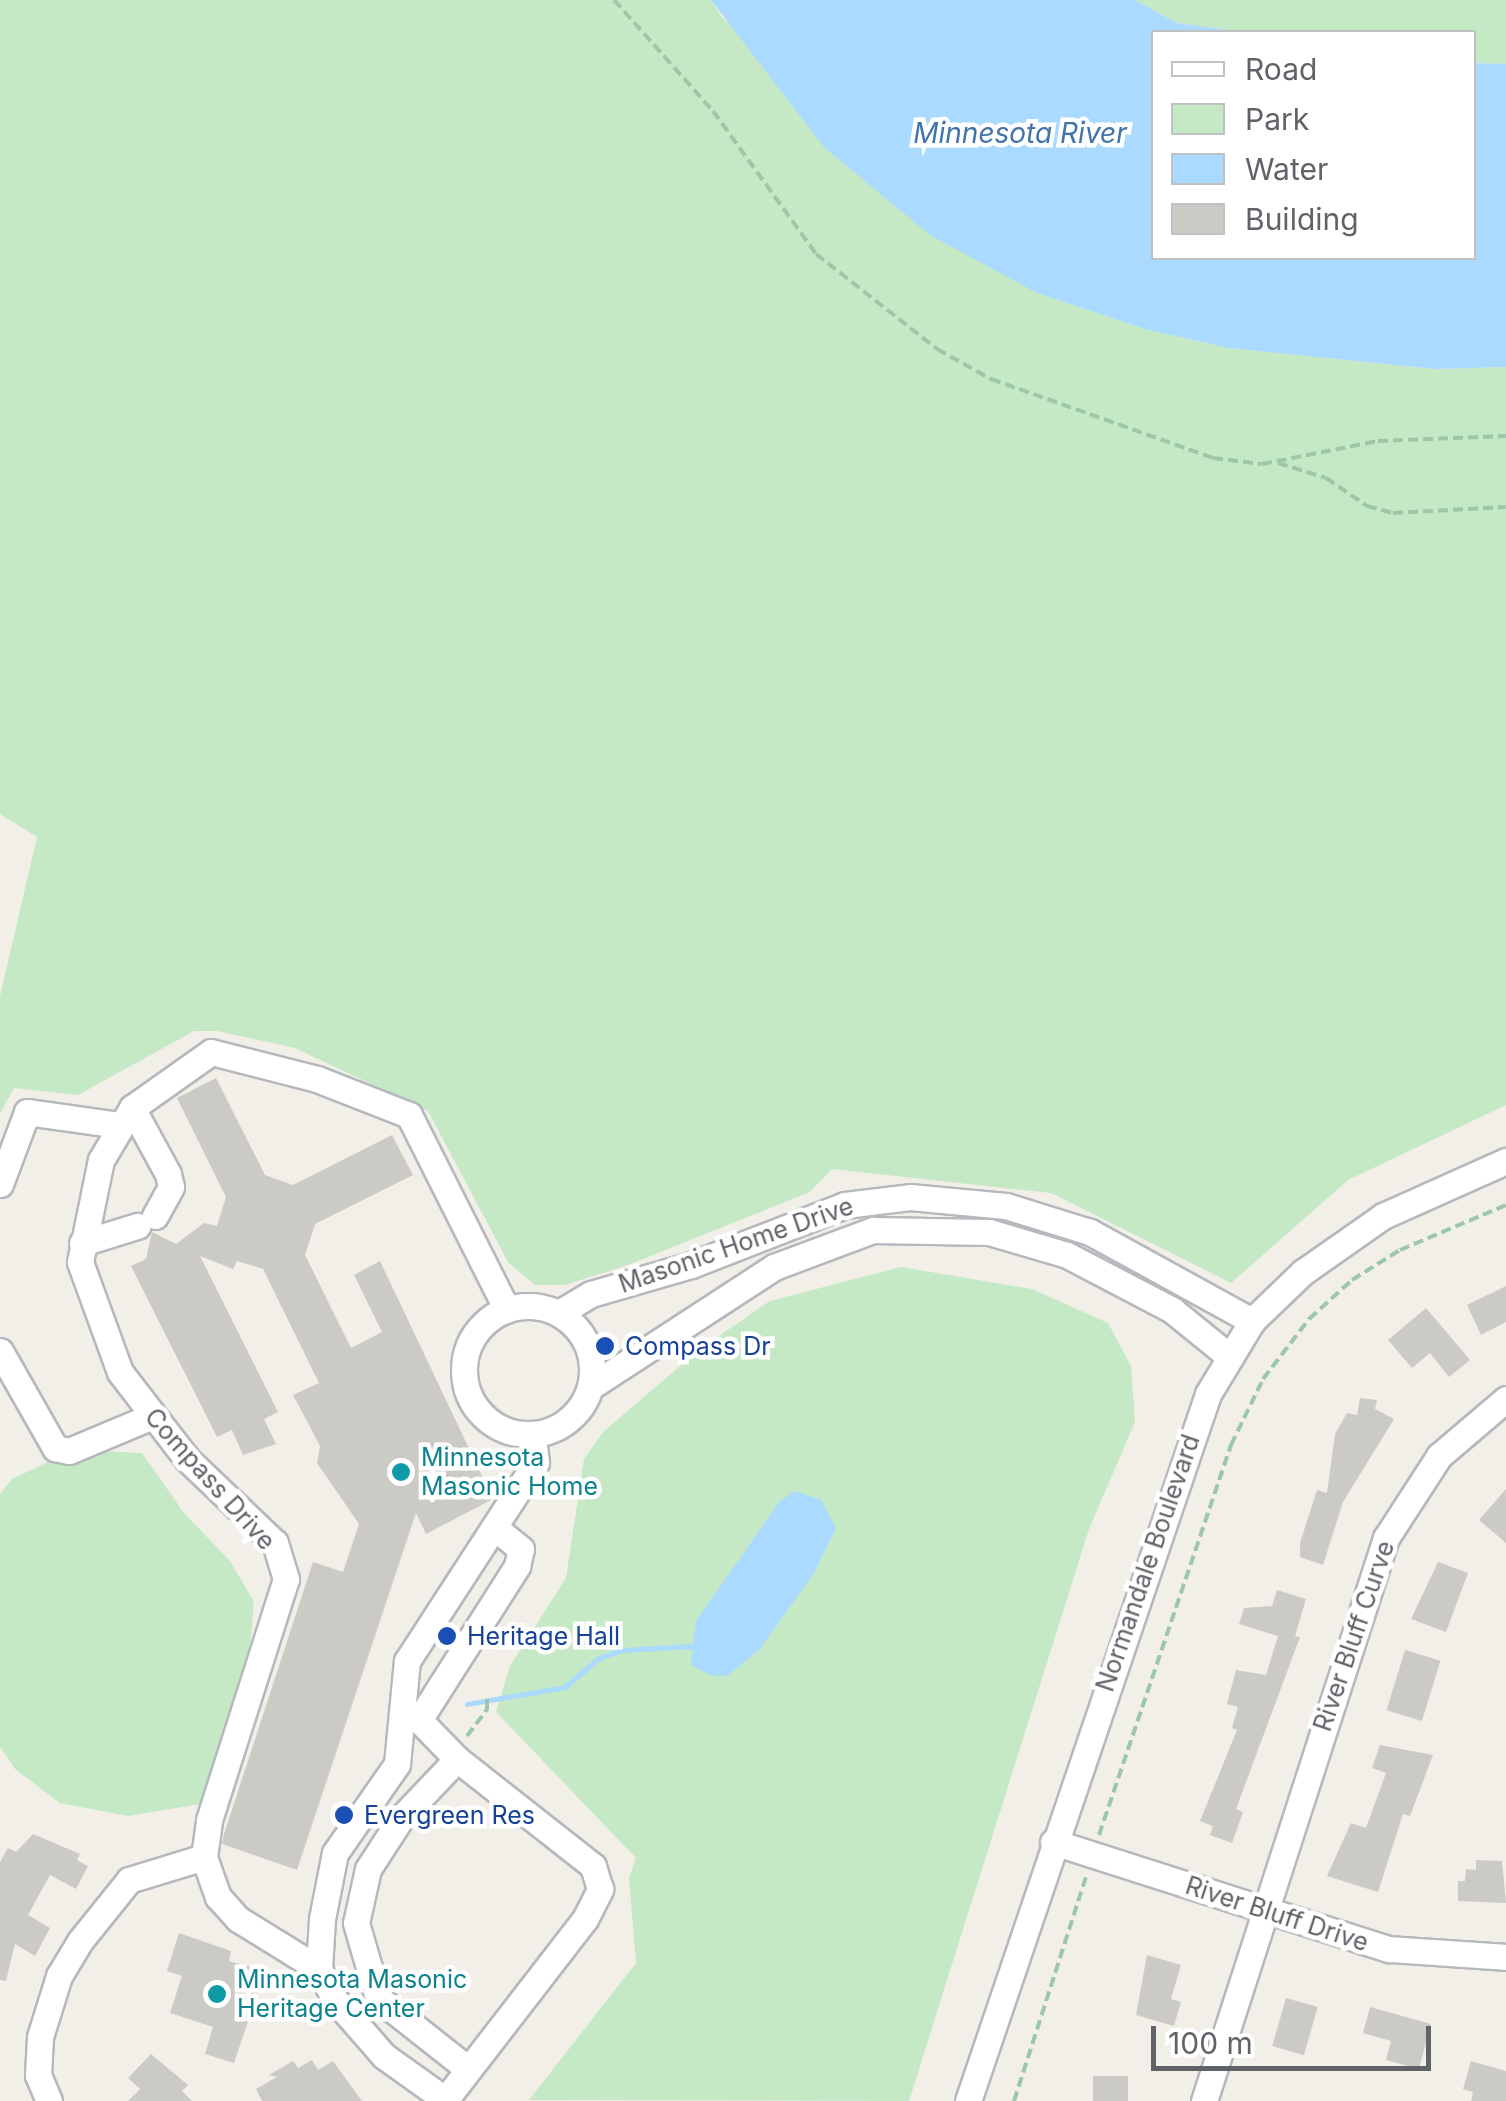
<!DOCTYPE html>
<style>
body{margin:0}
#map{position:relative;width:1506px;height:2101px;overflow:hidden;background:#f1efe8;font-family:Inter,sans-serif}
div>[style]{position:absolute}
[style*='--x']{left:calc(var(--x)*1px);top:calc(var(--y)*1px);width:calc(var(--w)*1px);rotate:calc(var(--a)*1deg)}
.green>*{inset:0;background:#c5e8c5}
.water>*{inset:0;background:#aadaff}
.stream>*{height:5px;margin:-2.5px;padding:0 2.5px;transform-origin:2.5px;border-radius:2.5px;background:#aadaff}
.building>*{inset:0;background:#cccac5;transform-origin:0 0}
.path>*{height:4px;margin-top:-2px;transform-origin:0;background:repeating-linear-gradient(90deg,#9cc7a9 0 10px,transparent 0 15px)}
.roads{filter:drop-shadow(2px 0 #b5b8bc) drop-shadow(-2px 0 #b5b8bc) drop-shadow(0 2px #b5b8bc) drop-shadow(0 -2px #b5b8bc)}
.minor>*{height:25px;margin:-12.5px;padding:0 12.5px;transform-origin:12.5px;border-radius:12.5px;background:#fff}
.minor>.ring{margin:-12.5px;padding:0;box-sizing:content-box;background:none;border:25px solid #fff;border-radius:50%}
.dots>*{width:28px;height:28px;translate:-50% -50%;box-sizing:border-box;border:5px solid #fff;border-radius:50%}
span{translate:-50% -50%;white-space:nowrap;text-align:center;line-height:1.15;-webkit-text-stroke:9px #fff;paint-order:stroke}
.street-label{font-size:25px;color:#5f6368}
.transit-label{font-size:25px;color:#164399}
.left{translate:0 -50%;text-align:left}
.culture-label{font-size:25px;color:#0d838f}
.water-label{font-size:28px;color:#4174aa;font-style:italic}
.legend{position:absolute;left:1151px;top:30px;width:325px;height:230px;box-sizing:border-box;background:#fff;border:2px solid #bfc1c3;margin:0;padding:12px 18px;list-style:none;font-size:30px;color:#5f6368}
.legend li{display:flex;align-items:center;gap:20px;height:50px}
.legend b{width:50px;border:2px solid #bfc1c3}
.scale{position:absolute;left:1151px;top:2026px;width:280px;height:45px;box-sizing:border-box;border:5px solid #5f6368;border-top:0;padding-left:12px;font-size:30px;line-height:35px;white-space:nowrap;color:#5f6368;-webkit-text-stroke:8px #fff;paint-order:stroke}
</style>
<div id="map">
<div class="green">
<div style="clip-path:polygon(0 0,711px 0,722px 17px,1037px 293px,1148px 330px,1230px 348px,1435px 369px,1506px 367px,1506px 1105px,1348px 1180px,1231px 1283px,1051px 1193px,832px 1169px,810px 1192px,628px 1265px,565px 1285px,535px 1285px,508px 1262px,428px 1111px,295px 1048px,217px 1031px,194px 1031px,78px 1095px,14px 1088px,0 1114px,0 996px,37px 837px,0 814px)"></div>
<div style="clip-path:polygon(1135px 0,1506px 0,1506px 64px,1474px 63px,1474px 32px,1243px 32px,1177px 23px)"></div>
<div style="clip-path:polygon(901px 1267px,1032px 1289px,1108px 1323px,1131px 1366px,1135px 1422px,1089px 1529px,909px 2101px,529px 2100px,636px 1963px,629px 1878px,636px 1858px,496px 1712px,510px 1666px,566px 1578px,584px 1459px,603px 1432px,700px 1349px,770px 1301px)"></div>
<div style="clip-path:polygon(98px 1451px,142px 1453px,184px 1513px,230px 1561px,254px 1602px,249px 1659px,201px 1804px,128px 1816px,60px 1803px,15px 1769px,0 1747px,0 1494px,12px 1479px,50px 1461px)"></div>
</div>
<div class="water">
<div style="clip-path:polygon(711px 0,1135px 0,1177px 23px,1243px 32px,1154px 32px,1154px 258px,1474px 258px,1474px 63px,1506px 64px,1506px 367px,1435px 369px,1229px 348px,1148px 330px,1037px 293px,930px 235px,823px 146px)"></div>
<div style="clip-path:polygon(795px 1491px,821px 1500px,836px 1528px,814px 1573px,759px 1650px,727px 1676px,710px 1675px,691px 1665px,696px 1621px,780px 1501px)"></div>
</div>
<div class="stream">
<div style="--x:467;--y:1704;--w:99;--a:-9.8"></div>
<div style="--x:565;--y:1687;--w:45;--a:-40.5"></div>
<div style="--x:599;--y:1658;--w:24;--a:-19"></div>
<div style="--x:622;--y:1650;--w:71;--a:-3.2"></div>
</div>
<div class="building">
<div style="clip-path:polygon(216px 1078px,265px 1175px,293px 1185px,392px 1135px,413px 1175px,315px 1224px,305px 1255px,351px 1348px,382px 1332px,354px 1275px,380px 1261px,493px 1499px,426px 1534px,416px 1513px,297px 1870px,222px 1844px,224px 1834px,313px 1562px,343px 1572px,359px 1524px,317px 1463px,320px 1446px,293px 1395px,319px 1383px,263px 1269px,237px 1261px,233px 1269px,200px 1256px,278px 1412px,264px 1419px,276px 1444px,243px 1455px,232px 1430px,217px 1437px,131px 1266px,146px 1259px,152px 1232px,176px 1244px,204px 1223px,217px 1226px,226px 1197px,177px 1098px)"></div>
<div style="clip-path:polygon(1506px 1286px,1506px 1322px,1481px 1335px,1467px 1305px)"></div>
<div style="clip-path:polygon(1426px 1308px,1470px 1360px,1449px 1377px,1430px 1353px,1412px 1368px,1388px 1340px)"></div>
<div style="clip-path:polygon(1360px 1398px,1377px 1400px,1375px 1409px,1394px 1419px,1343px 1502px,1323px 1565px,1300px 1557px,1300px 1543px,1317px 1490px,1327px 1493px,1335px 1434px,1347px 1413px,1357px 1415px)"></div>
<div style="clip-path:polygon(1506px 1489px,1506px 1543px,1479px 1520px)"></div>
<div style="clip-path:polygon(1438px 1562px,1468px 1573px,1446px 1632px,1411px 1619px)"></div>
<div style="clip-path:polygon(1277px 1590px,1306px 1599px,1295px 1636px,1300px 1637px,1236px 1809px,1243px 1812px,1232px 1843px,1210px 1835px,1213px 1826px,1200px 1821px,1237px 1730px,1232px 1728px,1238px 1707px,1227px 1704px,1236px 1670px,1266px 1675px,1278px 1636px,1239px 1624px,1244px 1608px,1272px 1606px)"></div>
<div style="left:1405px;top:1650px;width:37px;height:63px;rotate:17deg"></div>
<div style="clip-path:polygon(1380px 1745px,1433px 1755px,1410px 1816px,1403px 1814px,1378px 1892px,1327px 1876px,1351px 1823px,1366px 1828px,1386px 1773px,1372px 1768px)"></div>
<div style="clip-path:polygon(33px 1834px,80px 1854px,77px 1860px,88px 1866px,76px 1889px,50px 1875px,28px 1915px,50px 1928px,35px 1956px,15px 1944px,6px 1981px,0 1980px,0 1862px,8px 1848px,16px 1852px)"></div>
<div style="clip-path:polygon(1476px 1860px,1502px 1861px,1506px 1903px,1458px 1901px,1458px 1881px,1465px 1881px,1466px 1869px,1476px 1870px)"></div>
<div style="clip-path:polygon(179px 1933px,231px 1951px,229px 1961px,265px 1971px,234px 2063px,205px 2054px,213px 2027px,170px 2013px,182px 1976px,167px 1971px)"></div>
<div style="clip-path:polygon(1147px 1955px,1181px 1965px,1171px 1999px,1181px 2002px,1174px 2026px,1136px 2015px)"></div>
<div style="left:1286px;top:1998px;width:33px;height:50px;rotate:16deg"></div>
<div style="clip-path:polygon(1370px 2007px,1431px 2024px,1419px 2069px,1386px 2060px,1391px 2041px,1363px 2033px)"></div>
<div style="clip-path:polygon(151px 2054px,188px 2085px,182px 2091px,192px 2101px,128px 2101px,140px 2089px,128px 2078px)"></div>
<div style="clip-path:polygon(312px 2060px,318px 2070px,333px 2061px,362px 2101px,262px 2101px,256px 2089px,277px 2077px,269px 2075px,293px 2061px,298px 2068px)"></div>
<div style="clip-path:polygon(1471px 2061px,1506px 2071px,1506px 2101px,1471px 2101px,1473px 2092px,1463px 2089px)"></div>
<div style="left:1128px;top:2076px;width:25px;height:35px;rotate:90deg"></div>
</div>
<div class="path">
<div style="--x:614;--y:0;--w:149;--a:48.3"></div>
<div style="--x:713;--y:111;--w:176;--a:54.2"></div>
<div style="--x:816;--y:254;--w:154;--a:38.1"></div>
<div style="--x:937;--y:349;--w:62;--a:29.1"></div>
<div style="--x:991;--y:379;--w:236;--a:19.6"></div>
<div style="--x:1213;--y:458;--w:49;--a:7"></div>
<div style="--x:1262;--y:464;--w:118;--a:-11.2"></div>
<div style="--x:1378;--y:441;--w:128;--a:-2.2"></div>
<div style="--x:1278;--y:463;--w:50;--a:17.4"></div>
<div style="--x:1326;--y:478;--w:50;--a:34.3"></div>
<div style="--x:1367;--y:506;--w:27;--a:15"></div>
<div style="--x:1393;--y:513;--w:113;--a:-3"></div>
<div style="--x:467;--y:1736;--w:34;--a:-53"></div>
<div style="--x:487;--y:1709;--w:15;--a:-90"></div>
<div style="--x:1099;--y:1835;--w:412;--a:-71.3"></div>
<div style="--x:1231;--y:1445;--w:73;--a:-64.1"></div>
<div style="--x:1263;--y:1379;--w:76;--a:-52.5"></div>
<div style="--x:1309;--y:1319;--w:58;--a:-42.2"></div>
<div style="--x:1352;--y:1280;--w:57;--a:-32"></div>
<div style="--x:1400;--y:1250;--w:115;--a:-23"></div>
<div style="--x:1014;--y:2101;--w:235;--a:-72.2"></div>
</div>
<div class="roads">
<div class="minor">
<div style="--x:132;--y:1108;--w:75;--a:61.4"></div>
<div style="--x:168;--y:1174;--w:13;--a:77"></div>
<div style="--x:171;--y:1187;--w:33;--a:119"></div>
<div style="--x:0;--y:1184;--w:77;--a:-69.4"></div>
<div style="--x:27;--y:1112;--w:94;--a:8"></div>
<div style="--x:82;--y:1243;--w:58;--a:-17.2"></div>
<div class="ring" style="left:464px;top:1306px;width:103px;height:103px"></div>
<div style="--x:559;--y:1313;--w:37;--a:-31"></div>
<div style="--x:591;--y:1294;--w:104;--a:-16.2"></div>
<div style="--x:691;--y:1265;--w:165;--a:-21.3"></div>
<div style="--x:845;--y:1205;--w:65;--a:-7"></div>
<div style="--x:910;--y:1197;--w:96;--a:5.4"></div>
<div style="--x:1006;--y:1206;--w:88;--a:17.2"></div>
<div style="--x:1090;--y:1232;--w:185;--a:28.8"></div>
<div style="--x:0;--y:1351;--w:112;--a:60.4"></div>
<div style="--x:55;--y:1448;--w:14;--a:12"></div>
<div style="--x:69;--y:1451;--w:88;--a:-22.8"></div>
<div style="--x:590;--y:1387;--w:220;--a:-33.1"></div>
<div style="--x:774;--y:1267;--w:106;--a:-20.5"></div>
<div style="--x:873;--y:1230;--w:116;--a:1"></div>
<div style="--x:989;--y:1232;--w:81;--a:16.4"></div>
<div style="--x:1067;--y:1255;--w:119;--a:27.6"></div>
<div style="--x:1172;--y:1310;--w:75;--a:39"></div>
<div style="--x:457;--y:1759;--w:81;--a:133.5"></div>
<div style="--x:401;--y:1818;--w:61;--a:122.9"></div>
<div style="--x:368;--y:1869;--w:55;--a:102.5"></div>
<div style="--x:356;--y:1923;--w:78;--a:73.7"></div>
<div style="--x:378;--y:1998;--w:115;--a:38.3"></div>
<div style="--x:1053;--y:1842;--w:353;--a:17.7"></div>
<div style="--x:1389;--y:1949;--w:117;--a:3.9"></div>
<div style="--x:319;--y:1969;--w:95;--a:-148.3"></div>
<div style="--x:238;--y:1919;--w:30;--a:-132"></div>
<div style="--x:218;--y:1897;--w:42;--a:-109.3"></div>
<div style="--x:204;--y:1857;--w:37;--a:-82"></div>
<div style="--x:209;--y:1820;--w:253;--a:-72.3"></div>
<div style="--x:286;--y:1579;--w:38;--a:-107"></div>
<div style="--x:275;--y:1543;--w:122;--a:-136.3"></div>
<div style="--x:187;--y:1459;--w:110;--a:-127.6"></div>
<div style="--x:120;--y:1372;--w:117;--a:-110"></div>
<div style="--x:80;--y:1262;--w:104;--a:-78.4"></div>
<div style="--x:101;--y:1160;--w:61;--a:-59.2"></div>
<div style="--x:132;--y:1108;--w:97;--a:-35.3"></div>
<div style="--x:211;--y:1052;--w:109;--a:14.3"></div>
<div style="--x:317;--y:1079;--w:99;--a:21.4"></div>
<div style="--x:409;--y:1115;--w:218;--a:63.3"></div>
<div style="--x:445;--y:2100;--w:229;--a:-52.3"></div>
<div style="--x:585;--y:1919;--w:34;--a:-63"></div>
<div style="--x:600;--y:1889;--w:24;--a:-107"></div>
<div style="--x:593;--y:1866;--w:173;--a:-141.8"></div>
<div style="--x:457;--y:1759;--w:54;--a:-134.3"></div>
<div style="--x:419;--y:1720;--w:183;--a:-57.5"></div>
<div style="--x:517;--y:1566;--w:17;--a:-77"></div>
<div style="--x:521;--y:1549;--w:33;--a:-141"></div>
<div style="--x:49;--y:2101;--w:28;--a:-113"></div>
<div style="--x:38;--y:2075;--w:38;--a:-87"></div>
<div style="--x:40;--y:2037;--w:64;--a:-72.7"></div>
<div style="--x:59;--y:1976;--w:41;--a:-59"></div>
<div style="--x:80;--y:1941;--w:78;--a:-51.2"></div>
<div style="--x:129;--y:1880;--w:78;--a:-17"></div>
<div style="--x:447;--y:2101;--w:77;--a:-144.5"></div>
<div style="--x:384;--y:2056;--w:74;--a:-131.2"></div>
<div style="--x:335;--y:2000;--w:35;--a:-117"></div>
<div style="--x:319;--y:1969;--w:50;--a:-86.6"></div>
<div style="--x:322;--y:1919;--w:67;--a:-78.9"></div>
<div style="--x:335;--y:1853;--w:108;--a:-55.1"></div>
<div style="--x:397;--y:1764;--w:103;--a:-84.5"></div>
<div style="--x:407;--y:1661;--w:237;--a:-57"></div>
<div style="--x:536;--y:1462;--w:24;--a:-97"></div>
<div style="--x:968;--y:2101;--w:747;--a:-71.25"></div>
<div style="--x:1208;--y:1394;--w:85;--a:-58.9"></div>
<div style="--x:1252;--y:1321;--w:71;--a:-43.9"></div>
<div style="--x:1303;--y:1272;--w:98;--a:-35"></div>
<div style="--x:1383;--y:1216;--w:135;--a:-24.1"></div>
<div style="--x:1204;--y:2101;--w:592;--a:-72.09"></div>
<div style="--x:1386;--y:1538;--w:98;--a:-57.1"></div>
<div style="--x:1439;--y:1456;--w:88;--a:-40.4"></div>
</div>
</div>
<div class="dots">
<div style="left:605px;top:1346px;background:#1a4fb4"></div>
<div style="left:401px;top:1472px;background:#0f9aa8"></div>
<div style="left:447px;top:1636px;background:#1a4fb4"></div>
<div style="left:344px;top:1815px;background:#1a4fb4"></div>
<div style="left:217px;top:1994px;background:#0f9aa8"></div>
</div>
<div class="street-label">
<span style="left:736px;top:1245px;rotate:-19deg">Masonic Home Drive</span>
<span style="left:210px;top:1479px;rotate:48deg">Compass Drive</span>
<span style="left:1148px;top:1563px;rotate:-71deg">Normandale Boulevard</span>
<span style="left:1354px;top:1636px;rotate:-71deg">River Bluff Curve</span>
<span style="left:1277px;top:1914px;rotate:18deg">River Bluff Drive</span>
</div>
<div class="transit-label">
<span class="left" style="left:625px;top:1346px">Compass Dr</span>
<span class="left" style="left:467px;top:1636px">Heritage Hall</span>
<span class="left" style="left:364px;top:1815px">Evergreen Res</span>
</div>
<div class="culture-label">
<span class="left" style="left:421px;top:1472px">Minnesota<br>Masonic Home</span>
<span class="left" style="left:237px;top:1994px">Minnesota Masonic<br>Heritage Center</span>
</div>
<div class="water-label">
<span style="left:1020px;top:133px">Minnesota River</span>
</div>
<ul class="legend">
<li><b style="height:12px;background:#fff"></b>Road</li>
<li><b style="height:28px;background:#c5e8c5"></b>Park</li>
<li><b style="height:28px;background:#aadaff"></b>Water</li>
<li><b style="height:28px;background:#cccac5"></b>Building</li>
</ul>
<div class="scale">100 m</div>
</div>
